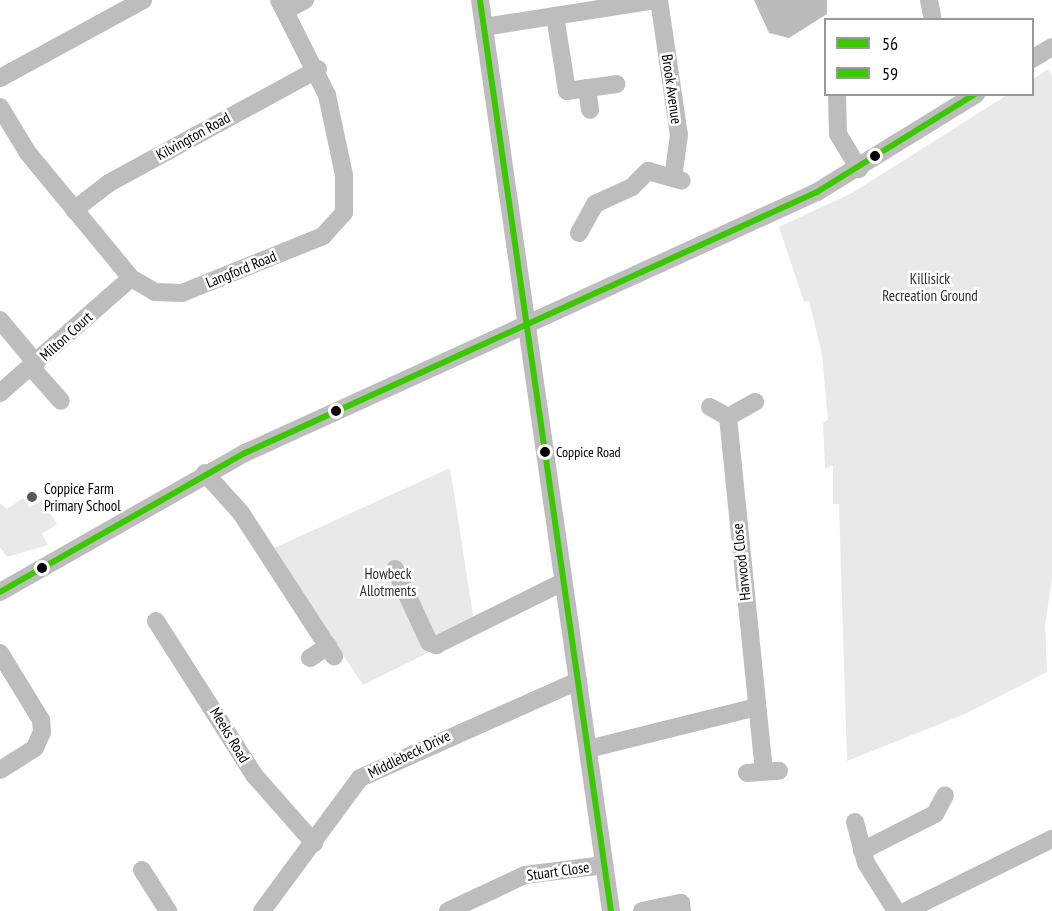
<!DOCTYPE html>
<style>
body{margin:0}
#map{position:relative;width:1052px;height:911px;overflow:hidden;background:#fff;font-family:"PT Sans Narrow",sans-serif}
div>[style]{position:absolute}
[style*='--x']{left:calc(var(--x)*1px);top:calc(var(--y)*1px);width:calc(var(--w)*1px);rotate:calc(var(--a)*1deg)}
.green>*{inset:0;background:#e9e9e9}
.water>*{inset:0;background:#bbb}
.minor>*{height:18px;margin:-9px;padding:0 9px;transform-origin:9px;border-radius:9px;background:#bdbdbd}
.bus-1>*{height:6px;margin:-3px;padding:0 3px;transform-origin:3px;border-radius:3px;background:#3cc800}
.bus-2>*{height:6px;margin:-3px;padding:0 3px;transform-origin:3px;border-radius:3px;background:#3cc800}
.dots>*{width:16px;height:16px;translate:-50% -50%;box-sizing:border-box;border:3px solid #fff;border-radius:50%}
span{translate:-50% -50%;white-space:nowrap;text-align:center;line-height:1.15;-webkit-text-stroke:5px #fff;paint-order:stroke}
.bus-label{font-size:14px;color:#000}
.left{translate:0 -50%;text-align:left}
.street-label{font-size:15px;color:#000}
.park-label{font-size:15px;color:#2e2e2e}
.poi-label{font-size:15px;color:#000}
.legend{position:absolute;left:824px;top:18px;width:210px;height:78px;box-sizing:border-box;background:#fff;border:2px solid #999;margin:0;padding:8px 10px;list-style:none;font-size:18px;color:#000}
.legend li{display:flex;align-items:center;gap:12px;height:30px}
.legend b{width:30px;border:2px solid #999}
</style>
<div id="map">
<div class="green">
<div style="clip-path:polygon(1048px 69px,1052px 76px,1052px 579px,1045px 625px,1047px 672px,965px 714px,847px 761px,839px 504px,833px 504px,833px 465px,825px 469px,823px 423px,828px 420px,822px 355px,809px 301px,804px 302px,779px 227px,852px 193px,1007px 95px,1032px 94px,1033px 79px)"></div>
<div style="clip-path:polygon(450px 468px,474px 621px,549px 593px,363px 685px,272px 549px)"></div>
<div style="clip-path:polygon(23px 498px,30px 507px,41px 500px,57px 524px,42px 534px,48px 545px,7px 557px,0 547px,0 503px,7px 509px)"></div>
</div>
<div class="water">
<div style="clip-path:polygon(754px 0,827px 0,827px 14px,789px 38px,769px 33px)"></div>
</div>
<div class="minor">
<div style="--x:480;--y:0;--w:920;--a:81.82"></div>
<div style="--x:659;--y:0;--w:136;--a:81.6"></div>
<div style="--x:679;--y:135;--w:43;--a:97.9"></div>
<div style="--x:929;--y:0;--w:20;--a:79"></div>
<div style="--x:285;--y:11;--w:23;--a:-29"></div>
<div style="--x:555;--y:16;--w:76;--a:80.9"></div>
<div style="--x:567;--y:91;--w:50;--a:-8"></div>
<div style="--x:484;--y:27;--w:175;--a:-8.9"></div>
<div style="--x:1032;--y:59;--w:23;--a:-31"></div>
<div style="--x:0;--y:78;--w:163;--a:-28.6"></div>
<div style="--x:587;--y:88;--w:22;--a:82"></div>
<div style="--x:837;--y:94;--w:40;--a:88.6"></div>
<div style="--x:838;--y:134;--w:41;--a:59"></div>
<div style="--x:0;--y:107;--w:54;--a:58.7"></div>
<div style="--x:28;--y:153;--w:162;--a:50.5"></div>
<div style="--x:131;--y:278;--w:28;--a:30"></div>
<div style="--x:155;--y:292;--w:27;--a:2"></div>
<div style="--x:182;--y:293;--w:152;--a:-22"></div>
<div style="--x:323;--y:236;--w:31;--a:-48"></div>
<div style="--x:344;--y:213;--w:38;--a:-90"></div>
<div style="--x:344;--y:175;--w:82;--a:-102"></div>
<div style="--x:327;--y:95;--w:106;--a:-116.8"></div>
<div style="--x:74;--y:210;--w:44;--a:-37.6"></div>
<div style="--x:109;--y:183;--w:238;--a:-28.6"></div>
<div style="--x:579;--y:233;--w:33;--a:-61"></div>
<div style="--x:595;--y:204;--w:41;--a:-24.7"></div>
<div style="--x:632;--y:187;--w:23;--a:-45"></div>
<div style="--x:648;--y:171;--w:35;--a:16"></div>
<div style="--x:0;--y:320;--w:56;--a:50.1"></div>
<div style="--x:31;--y:367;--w:45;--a:48.6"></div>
<div style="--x:0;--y:393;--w:174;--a:-41.3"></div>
<div style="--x:710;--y:407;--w:21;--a:29"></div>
<div style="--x:728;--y:417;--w:31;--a:-29"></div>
<div style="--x:728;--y:417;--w:356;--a:84.2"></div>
<div style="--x:205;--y:473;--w:54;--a:48"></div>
<div style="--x:241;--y:513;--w:171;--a:57"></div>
<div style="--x:395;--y:569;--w:81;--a:65"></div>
<div style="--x:429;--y:642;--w:8;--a:23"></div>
<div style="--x:436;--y:645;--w:142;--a:-26.4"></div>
<div style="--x:0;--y:592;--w:282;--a:-29.6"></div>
<div style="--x:245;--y:453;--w:629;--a:-24.53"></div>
<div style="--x:817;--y:192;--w:187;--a:-31.6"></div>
<div style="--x:156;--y:621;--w:183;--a:57.5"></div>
<div style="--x:254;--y:775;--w:91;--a:48.6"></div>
<div style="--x:0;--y:653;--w:79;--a:58.5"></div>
<div style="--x:41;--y:720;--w:12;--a:85"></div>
<div style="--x:42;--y:732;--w:17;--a:114"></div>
<div style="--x:35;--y:748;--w:41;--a:147.8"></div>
<div style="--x:310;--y:658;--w:22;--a:-34"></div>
<div style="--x:588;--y:749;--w:174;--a:-14"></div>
<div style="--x:747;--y:773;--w:32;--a:-4"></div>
<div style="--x:855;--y:822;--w:42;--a:75"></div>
<div style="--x:866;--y:863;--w:57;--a:58"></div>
<div style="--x:862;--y:851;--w:82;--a:-26.9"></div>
<div style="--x:935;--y:814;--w:21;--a:-62"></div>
<div style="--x:142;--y:870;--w:49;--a:57.6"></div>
<div style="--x:262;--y:911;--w:165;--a:-53.6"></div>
<div style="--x:360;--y:778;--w:239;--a:-24"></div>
<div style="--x:448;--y:911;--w:85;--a:-25.1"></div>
<div style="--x:525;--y:875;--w:80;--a:-7.2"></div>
<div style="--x:642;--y:911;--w:40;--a:-12"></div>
<div style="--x:681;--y:903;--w:8;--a:83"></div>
<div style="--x:906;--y:911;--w:163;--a:-26.3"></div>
</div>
<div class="bus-1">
<div style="--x:0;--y:592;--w:282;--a:-29.6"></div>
<div style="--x:245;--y:453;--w:629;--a:-24.53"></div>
<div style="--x:817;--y:192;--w:186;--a:-31.8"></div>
</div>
<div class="bus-2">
<div style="--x:480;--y:0;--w:920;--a:81.82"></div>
</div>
<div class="dots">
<div style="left:875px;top:156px;background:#000"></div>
<div style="left:336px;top:411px;background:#000"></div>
<div style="left:545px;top:452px;background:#000"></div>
<div style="left:32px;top:497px;background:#595959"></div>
<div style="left:42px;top:568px;background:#000"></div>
</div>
<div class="bus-label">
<span class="left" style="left:556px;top:452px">Coppice Road</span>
</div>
<div class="street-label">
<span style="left:672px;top:89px;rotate:82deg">Brook Avenue</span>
<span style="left:193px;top:136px;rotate:-29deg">Kilvington Road</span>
<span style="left:241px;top:269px;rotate:-22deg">Langford Road</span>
<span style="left:66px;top:336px;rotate:-42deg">Milton Court</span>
<span style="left:741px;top:562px;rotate:-96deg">Harwood Close</span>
<span style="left:230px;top:735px;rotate:59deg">Meeks Road</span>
<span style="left:409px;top:754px;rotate:-26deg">Middlebeck Drive</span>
<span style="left:558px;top:871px;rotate:-8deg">Stuart Close</span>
</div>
<div class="park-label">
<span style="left:930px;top:287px">Killisick<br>Recreation Ground</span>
<span style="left:388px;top:582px">Howbeck<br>Allotments</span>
</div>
<div class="poi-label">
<span class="left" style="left:44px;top:497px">Coppice Farm<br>Primary School</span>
</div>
<ul class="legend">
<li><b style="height:8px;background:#3cc800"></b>56</li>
<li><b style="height:8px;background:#3cc800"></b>59</li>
</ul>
</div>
